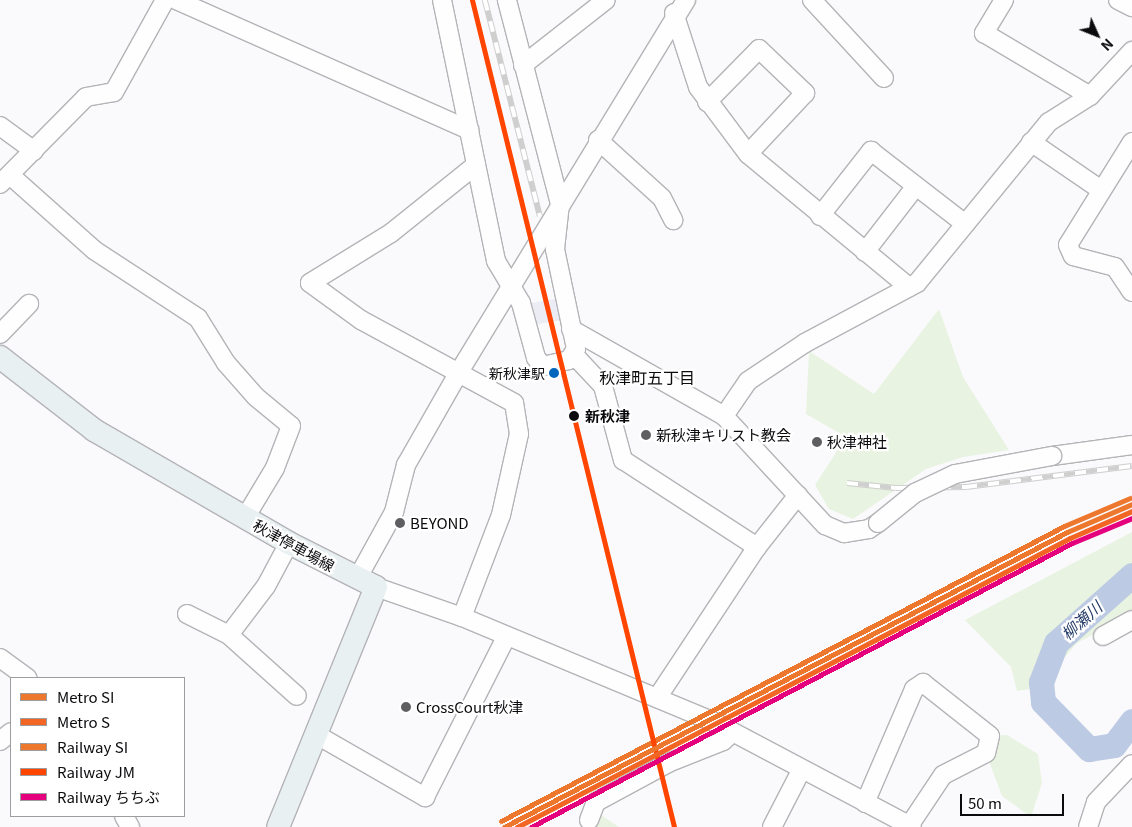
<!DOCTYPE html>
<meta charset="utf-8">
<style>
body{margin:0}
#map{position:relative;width:1132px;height:827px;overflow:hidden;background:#fafafd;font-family:Georgia,"Noto Sans JP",serif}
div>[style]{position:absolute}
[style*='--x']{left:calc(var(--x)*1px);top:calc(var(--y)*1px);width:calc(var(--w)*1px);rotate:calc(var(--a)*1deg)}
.built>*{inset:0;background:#ececf4;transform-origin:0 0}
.green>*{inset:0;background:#e9f3e1}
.river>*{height:25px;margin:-12.5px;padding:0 12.5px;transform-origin:12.5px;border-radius:12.5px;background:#bdcae3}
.roads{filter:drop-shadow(1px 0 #b4b4b7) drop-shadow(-1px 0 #b4b4b7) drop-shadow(0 1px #b4b4b7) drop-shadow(0 -1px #b4b4b7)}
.minor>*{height:18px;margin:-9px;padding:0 9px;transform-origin:9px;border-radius:9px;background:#fefeff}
.major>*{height:22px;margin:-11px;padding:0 11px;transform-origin:11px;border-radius:11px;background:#e9f0f2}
.rail>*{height:5.5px;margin-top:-2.75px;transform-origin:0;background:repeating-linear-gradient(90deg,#fff 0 11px,#cfcfcf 0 22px);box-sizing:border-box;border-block:1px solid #cfcfcf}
.bridges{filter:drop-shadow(1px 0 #b4b4b7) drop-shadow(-1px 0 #b4b4b7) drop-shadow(0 1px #b4b4b7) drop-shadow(0 -1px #b4b4b7)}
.minor-bridge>*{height:18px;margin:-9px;padding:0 9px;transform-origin:9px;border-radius:9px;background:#fefeff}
.rail-1>*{height:5px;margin:-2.5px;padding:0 2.5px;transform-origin:2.5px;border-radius:2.5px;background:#ed772d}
.rail-2>*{height:5px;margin:-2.5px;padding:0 2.5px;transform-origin:2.5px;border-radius:2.5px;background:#ff4500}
.rail-3>*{height:5px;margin:-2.5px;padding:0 2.5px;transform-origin:2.5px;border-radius:2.5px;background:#e5007d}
.metro-1>*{height:5px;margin:-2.5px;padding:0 2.5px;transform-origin:2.5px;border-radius:2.5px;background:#ed772d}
.metro-2>*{height:5px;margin:-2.5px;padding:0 2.5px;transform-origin:2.5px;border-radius:2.5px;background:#f26522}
.dots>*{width:14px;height:14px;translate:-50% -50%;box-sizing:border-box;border:2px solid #fff;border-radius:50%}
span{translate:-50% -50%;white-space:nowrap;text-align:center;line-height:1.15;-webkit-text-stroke:4.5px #fff;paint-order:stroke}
.bus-label{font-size:14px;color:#0b0b0e}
.right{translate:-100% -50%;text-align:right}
.stop-label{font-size:15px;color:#0b0b0e;font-weight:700}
.left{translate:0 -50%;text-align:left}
.poi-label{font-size:15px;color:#0b0b0e}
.street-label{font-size:15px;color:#0b0b0e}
.neighbourhood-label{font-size:16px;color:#0b0b0e}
.water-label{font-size:16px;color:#263d6a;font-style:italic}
.legend{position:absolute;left:10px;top:677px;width:175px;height:140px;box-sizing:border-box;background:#fff;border:1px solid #9d9d9f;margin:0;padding:6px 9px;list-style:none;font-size:15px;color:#0b0b0e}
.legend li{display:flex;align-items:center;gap:10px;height:25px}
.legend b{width:25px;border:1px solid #9d9d9f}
.north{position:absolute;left:1072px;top:10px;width:50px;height:50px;-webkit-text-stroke:4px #fff;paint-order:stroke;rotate:134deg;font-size:14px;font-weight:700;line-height:20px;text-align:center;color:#0b0b0e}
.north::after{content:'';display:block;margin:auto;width:18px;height:22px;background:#0b0b0e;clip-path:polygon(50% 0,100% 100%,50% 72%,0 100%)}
.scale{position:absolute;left:960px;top:794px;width:104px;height:22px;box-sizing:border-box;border:2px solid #0b0b0e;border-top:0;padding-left:6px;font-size:15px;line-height:18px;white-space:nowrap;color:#0b0b0e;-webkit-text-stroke:4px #fff;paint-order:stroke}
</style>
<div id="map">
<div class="built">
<div style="left:565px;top:297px;width:22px;height:44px;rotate:80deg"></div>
</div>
<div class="green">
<div style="clip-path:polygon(939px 309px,963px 377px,1009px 450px,963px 457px,926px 469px,853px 519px,829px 509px,815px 485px,846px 437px,806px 414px,809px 351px,874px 394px)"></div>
<div style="clip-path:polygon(1132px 532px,1132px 570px,1057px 630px,1035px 669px,1031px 689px,1017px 691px,1011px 667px,965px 620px)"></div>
<div style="clip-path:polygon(1132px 580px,1132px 614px,1077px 643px,1059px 664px,1056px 651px,1068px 637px)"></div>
<div style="clip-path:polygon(1007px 735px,1038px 754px,1042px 783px,1031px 817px,1002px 796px,986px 753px,990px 736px)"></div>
<div style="clip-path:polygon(595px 811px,619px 827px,588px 827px)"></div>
</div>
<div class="river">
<div style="--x:1132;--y:575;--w:102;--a:138.2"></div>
<div style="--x:1056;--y:643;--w:42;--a:111"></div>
<div style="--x:1041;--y:682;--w:20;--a:84"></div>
<div style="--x:1043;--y:702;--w:66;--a:45.6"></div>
<div style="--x:1089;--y:749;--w:25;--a:-9"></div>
<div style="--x:1114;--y:745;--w:30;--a:-53"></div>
</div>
<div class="roads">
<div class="minor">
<div style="--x:176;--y:0;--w:321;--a:23.9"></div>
<div style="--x:442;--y:0;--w:267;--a:78.3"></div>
<div style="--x:496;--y:261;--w:49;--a:59.2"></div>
<div style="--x:521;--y:303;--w:57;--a:74.7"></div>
<div style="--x:536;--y:358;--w:11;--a:49"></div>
<div style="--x:543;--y:366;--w:27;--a:-13"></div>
<div style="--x:569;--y:360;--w:13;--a:-58"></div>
<div style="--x:576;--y:349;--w:102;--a:-101.9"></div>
<div style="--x:555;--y:249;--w:45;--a:-83.7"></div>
<div style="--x:560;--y:204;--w:211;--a:-104.6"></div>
<div style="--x:812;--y:0;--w:106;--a:47.3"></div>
<div style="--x:1004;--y:0;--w:39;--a:121"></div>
<div style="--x:984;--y:33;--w:123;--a:30.7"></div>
<div style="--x:1118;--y:0;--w:16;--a:27"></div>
<div style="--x:674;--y:13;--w:78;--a:72"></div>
<div style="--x:698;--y:87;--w:84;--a:53.3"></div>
<div style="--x:748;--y:154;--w:209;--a:39.6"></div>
<div style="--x:523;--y:65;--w:105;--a:-38.1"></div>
<div style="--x:707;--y:102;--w:74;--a:-45.5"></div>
<div style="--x:759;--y:49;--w:64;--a:43.7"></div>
<div style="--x:805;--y:93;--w:83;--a:133.1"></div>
<div style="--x:0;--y:126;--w:42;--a:36.3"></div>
<div style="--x:598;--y:140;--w:86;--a:42.2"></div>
<div style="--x:662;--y:198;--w:25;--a:63"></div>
<div style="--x:1031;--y:142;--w:85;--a:34.4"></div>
<div style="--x:1132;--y:142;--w:121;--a:121.9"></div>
<div style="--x:1068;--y:245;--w:12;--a:66"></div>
<div style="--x:1073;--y:256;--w:43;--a:14.7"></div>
<div style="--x:1115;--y:267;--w:30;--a:56"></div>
<div style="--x:11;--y:176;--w:111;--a:41.7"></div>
<div style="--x:94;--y:250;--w:124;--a:33.2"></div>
<div style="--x:198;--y:318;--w:53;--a:58.1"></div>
<div style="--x:226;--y:363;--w:45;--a:48.6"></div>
<div style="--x:256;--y:397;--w:45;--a:39.6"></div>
<div style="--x:291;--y:426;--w:45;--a:110.9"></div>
<div style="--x:275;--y:468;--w:58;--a:121"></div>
<div style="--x:0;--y:184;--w:122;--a:-45.3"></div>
<div style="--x:86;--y:97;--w:28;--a:-10"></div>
<div style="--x:114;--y:92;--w:105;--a:-61"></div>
<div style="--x:820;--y:216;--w:83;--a:-51.9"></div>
<div style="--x:871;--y:151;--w:119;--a:37.8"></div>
<div style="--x:865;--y:252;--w:83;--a:-52.3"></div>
<div style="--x:571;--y:329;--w:176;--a:29.6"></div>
<div style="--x:724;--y:416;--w:149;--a:47.2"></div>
<div style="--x:825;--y:525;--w:21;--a:23"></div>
<div style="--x:844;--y:533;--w:25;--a:-9"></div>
<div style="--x:869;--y:529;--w:11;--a:-34"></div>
<div style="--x:0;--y:334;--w:42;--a:-46"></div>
<div style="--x:574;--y:355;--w:42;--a:46.9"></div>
<div style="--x:603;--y:386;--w:77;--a:74.9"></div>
<div style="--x:623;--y:460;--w:160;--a:33"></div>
<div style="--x:724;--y:416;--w:42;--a:-55.6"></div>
<div style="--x:748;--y:381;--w:69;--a:-33.7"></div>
<div style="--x:805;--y:343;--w:127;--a:-28.2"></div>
<div style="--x:917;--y:283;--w:208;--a:-50.7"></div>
<div style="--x:1049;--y:122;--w:49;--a:-32.4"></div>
<div style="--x:1090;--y:96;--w:62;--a:-47"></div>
<div style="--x:1052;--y:456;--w:81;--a:-7.8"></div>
<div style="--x:289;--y:543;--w:49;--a:118.1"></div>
<div style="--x:266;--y:586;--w:61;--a:127.1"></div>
<div style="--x:229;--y:635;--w:91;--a:41.9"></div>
<div style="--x:357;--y:579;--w:77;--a:-61.1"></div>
<div style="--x:394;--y:512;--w:49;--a:-75.7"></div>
<div style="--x:406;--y:465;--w:107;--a:-60.3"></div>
<div style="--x:459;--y:372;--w:436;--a:-58.6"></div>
<div style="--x:376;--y:587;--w:91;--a:19.2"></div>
<div style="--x:462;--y:617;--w:271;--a:22.6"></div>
<div style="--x:712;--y:721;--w:226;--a:27.9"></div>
<div style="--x:187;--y:614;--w:47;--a:26.6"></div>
<div style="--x:462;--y:617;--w:109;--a:-69.1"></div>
<div style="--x:501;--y:515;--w:83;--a:-77.5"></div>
<div style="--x:519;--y:434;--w:31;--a:-99"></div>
<div style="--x:514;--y:403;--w:174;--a:-151.5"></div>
<div style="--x:361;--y:320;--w:63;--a:-144"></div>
<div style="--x:310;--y:283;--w:95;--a:-31.7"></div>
<div style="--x:391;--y:233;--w:109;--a:-38.7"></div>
<div style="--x:1103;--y:636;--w:33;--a:-29"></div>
<div style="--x:0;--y:658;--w:34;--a:36"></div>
<div style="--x:657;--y:698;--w:181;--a:-56.5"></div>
<div style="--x:757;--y:547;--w:66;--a:-51.7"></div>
<div style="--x:317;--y:735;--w:125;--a:29.9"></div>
<div style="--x:425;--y:797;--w:179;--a:-63.1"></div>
<div style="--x:0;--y:741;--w:14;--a:-39"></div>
<div style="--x:865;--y:803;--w:124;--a:-66.7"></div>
<div style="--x:914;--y:689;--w:11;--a:-34"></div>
<div style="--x:923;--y:683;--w:85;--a:38.3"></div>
<div style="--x:990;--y:736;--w:17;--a:103"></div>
<div style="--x:986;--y:753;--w:48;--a:152.9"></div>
<div style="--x:943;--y:775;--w:61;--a:123.7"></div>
<div style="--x:124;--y:816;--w:13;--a:61"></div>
<div style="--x:589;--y:820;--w:19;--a:-69"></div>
<div style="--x:596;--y:802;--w:82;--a:-28.4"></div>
<div style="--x:668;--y:763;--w:59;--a:-21.8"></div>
<div style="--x:723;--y:741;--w:13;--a:-42"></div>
<div style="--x:772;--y:827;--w:65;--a:-62.7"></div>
<div style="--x:1088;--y:827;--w:26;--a:-72"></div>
<div style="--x:1096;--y:802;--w:52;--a:-46.5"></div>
</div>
<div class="major">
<div style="--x:0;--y:357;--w:119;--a:37.8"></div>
<div style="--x:94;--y:430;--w:225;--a:30.1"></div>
<div style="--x:289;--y:543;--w:97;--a:26.8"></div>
<div style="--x:376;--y:587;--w:259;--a:112.2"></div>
</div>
</div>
<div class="rail">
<div style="--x:485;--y:0;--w:223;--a:75.7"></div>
<div style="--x:847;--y:483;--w:49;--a:5.8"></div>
<div style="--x:896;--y:488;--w:70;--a:-0.8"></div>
<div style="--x:966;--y:487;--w:167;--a:-7.2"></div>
</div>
<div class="bridges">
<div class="minor-bridge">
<div style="--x:878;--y:523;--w:48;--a:-39"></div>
<div style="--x:915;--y:493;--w:44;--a:-25.4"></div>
<div style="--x:955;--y:474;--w:99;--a:-10.5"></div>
</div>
</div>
<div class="rail-1">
<div style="--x:501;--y:821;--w:636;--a:-27.65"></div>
<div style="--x:1064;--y:526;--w:72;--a:-23"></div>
</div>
<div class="rail-2">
<div style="--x:472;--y:0;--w:851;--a:76.27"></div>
</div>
<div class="rail-3">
<div style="--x:531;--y:827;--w:611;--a:-27.7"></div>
<div style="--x:1072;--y:543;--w:65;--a:-22.6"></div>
</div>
<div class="metro-1">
<div style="--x:504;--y:827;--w:636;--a:-27.65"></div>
<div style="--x:1067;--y:532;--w:71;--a:-23.3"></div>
</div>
<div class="metro-2">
<div style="--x:517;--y:827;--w:624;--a:-27.59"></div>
<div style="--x:1070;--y:538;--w:68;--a:-23.5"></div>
</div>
<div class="dots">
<div style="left:554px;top:373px;background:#0065bd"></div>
<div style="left:574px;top:416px;background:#0b0b0e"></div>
<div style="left:646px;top:435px;background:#5f5f62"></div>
<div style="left:817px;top:442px;background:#5f5f62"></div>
<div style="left:400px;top:523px;background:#5f5f62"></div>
<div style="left:406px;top:707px;background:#5f5f62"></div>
</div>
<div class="bus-label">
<span class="right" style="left:545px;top:373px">新秋津駅</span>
</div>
<div class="stop-label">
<span class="left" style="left:585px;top:416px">新秋津</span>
</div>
<div class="poi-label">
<span class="left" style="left:656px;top:435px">新秋津キリスト教会</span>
<span class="left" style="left:827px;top:442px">秋津神社</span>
<span class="left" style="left:410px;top:523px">BEYOND</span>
<span class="left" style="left:416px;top:707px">CrossCourt秋津</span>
</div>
<div class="street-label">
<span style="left:294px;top:545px;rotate:29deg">秋津停車場線</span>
</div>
<div class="neighbourhood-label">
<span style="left:647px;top:377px">秋津町五丁目</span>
</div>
<div class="water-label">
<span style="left:1081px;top:620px;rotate:-42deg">柳瀬川</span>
</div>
<ul class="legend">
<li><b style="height:6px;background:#ed772d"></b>Metro SI</li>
<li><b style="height:6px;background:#f26522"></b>Metro S</li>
<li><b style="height:6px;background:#ed772d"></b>Railway SI</li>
<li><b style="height:6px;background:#ff4500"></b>Railway JM</li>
<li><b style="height:6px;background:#e5007d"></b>Railway ちちぶ</li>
</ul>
<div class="north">N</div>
<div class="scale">50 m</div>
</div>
